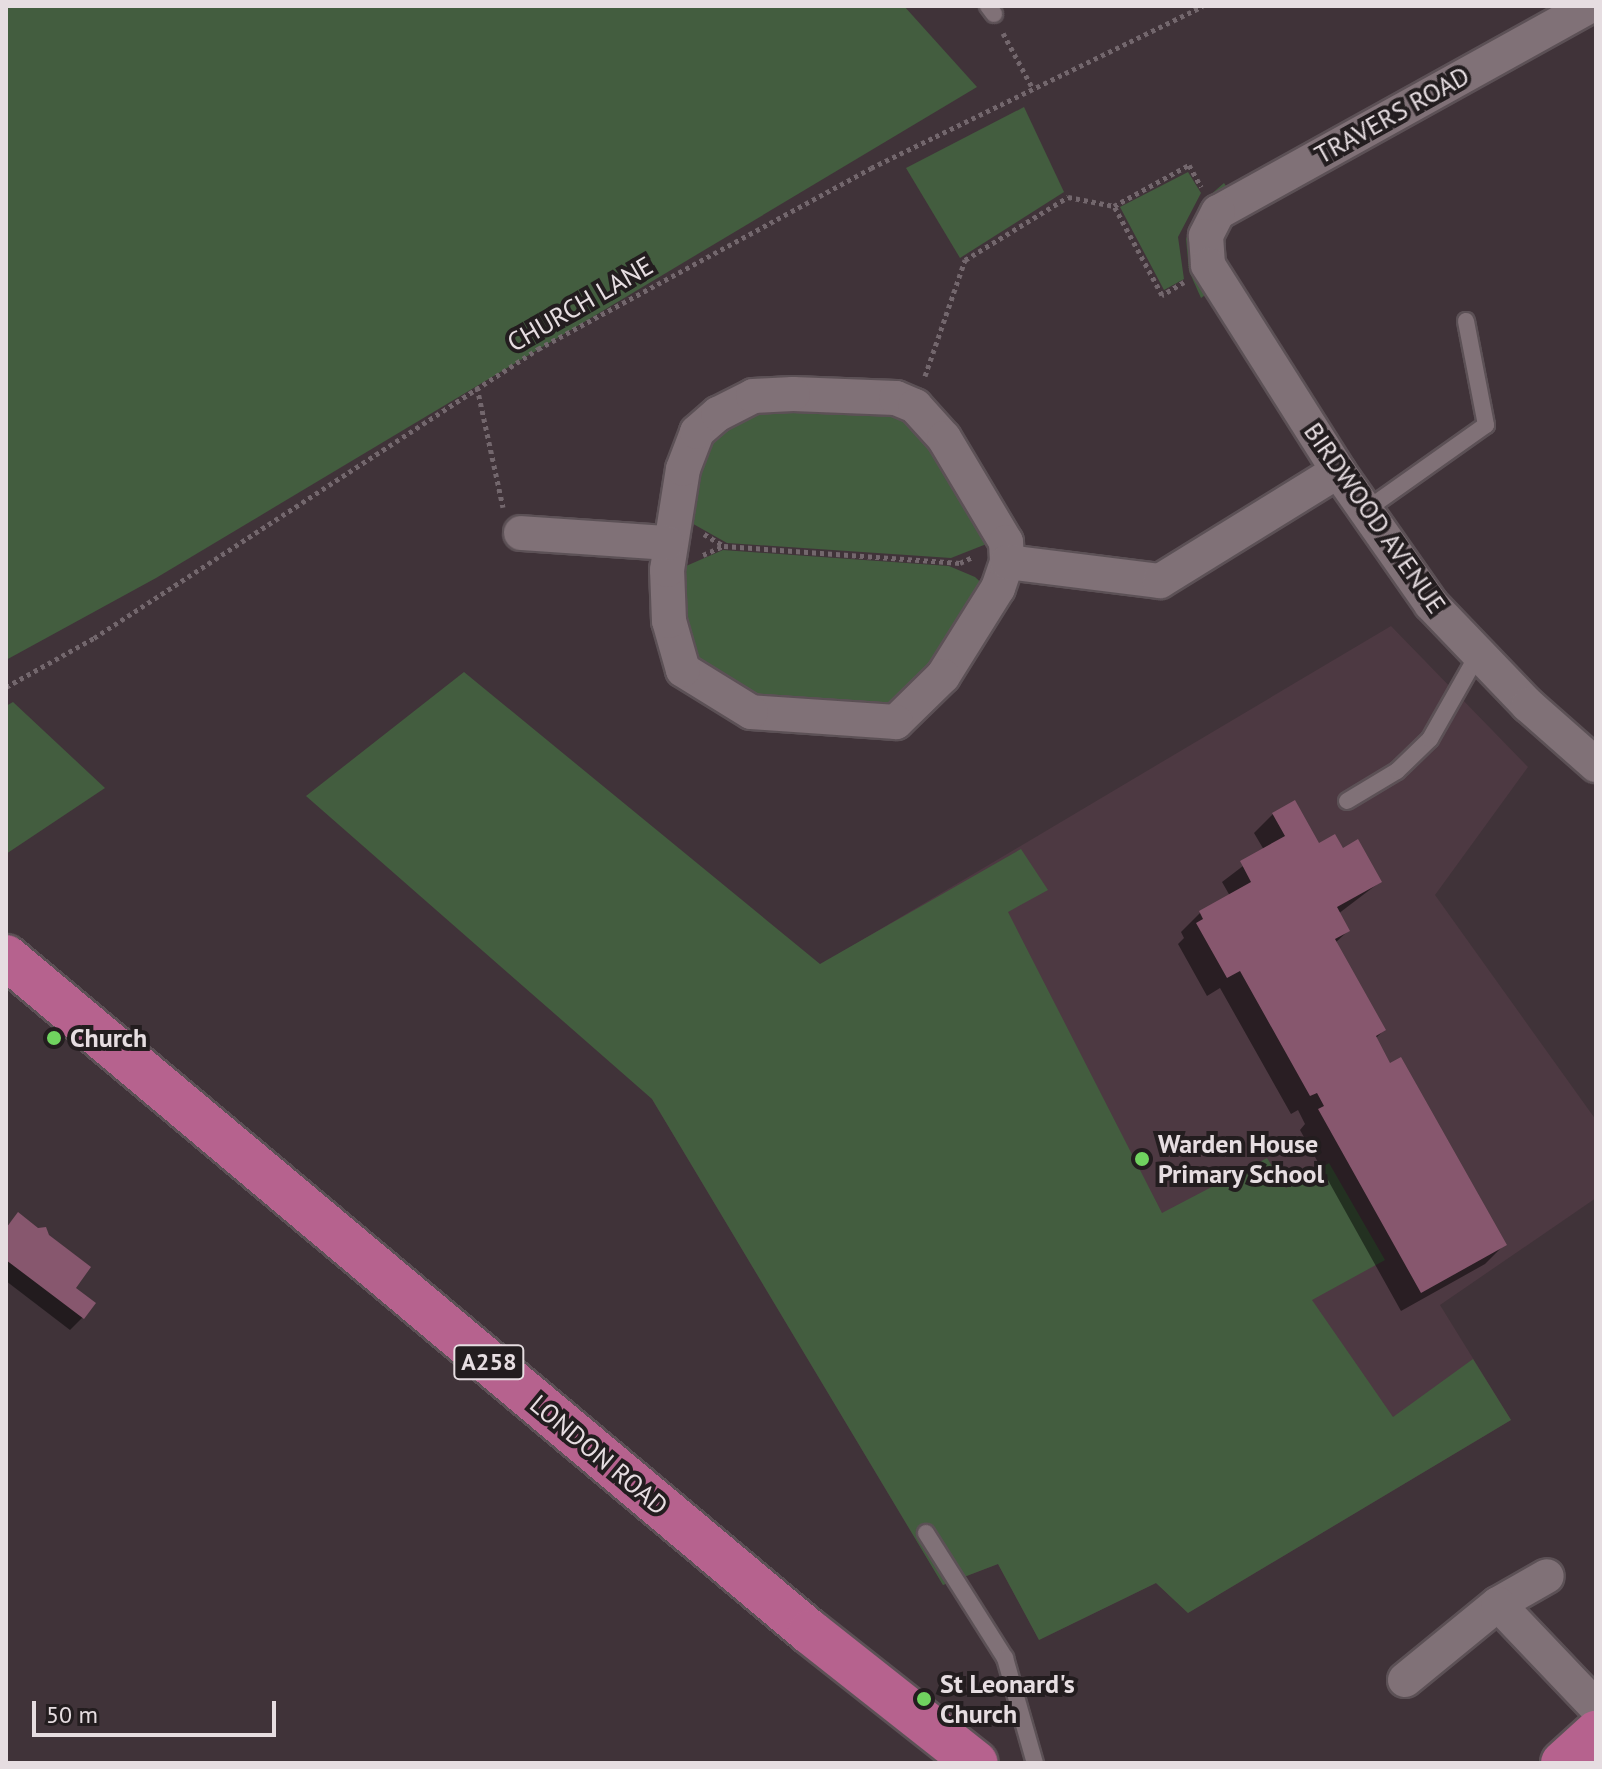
<!DOCTYPE html>
<style>
body{margin:0}
#map{position:relative;width:1602px;height:1769px;overflow:hidden;background:#403339;font-family:"PT Sans",sans-serif}
div>[style]{position:absolute}
[style*='--x']{left:calc(var(--x)*1px);top:calc(var(--y)*1px);width:calc(var(--w)*1px);rotate:calc(var(--a)*1deg)}
.built>*{inset:0;background:#4d3942}
.green>*{inset:0;background:#435d3f}
.shadow>*{inset:0;background:#0007}
.building>*{inset:0;background:#87576e}
.path>*{height:5px;margin-top:-2.5px;transform-origin:0;background:repeating-linear-gradient(90deg,#73676d 0 4px,transparent 0 8px)}
.roads{filter:drop-shadow(2px 0 #5c5156) drop-shadow(-2px 0 #5c5156) drop-shadow(0 2px #5c5156) drop-shadow(0 -2px #5c5156)}
.service>*{height:16px;margin:-8px;padding:0 8px;transform-origin:8px;border-radius:8px;background:#807177}
.minor>*{height:34px;margin:-17px;padding:0 17px;transform-origin:17px;border-radius:17px;background:#807177}
.primary>*{height:44px;margin:-22px;padding:0 22px;transform-origin:22px;border-radius:22px;background:#b6628e}
.dots>*{width:22px;height:22px;translate:-50% -50%;box-sizing:border-box;border:4px solid #231d1f;border-radius:50%}
span{translate:-50% -50%;white-space:nowrap;text-align:center;line-height:1.15;-webkit-text-stroke:8px #231d1f;paint-order:stroke}
.shield-label span{padding:2px 6px;background:#231d1f;border:2px solid;border-radius:6px;-webkit-text-stroke-width:0}
.shield-label{font-size:24px;color:#e6dde1;font-weight:700}
.street-label{font-size:26px;color:#e6dde1}
.poi-label{font-size:26px;color:#e6dde1;font-weight:700}
.left{translate:0 -50%;text-align:left}
.frame{position:absolute;inset:0;border:8px solid #e6dde1;pointer-events:none}
.scale{position:absolute;left:32px;top:1701px;width:244px;height:36px;box-sizing:border-box;border:4px solid #e6dde1;border-top:0;padding-left:10px;font-size:24px;line-height:28px;white-space:nowrap;color:#e6dde1;-webkit-text-stroke:6px #231d1f;paint-order:stroke}
</style>
<div id="map">
<div class="built">
<div style="clip-path:polygon(1391px 626px,1528px 767px,1435px 895px,1596px 1120px,1596px 1198px,1440px 1305px,1511px 1420px,1188px 1613px,1156px 1583px,1039px 1640px,998px 1564px,943px 1585px,652px 1099px,820px 965px)"></div>
</div>
<div class="green">
<div style="clip-path:polygon(6px 6px,904px 6px,977px 87px,156px 578px,6px 660px)"></div>
<div style="clip-path:polygon(1024px 107px,1064px 192px,960px 258px,906px 168px)"></div>
<div style="clip-path:polygon(1188px 172px,1201px 193px,1178px 237px,1184px 279px,1164px 290px,1120px 207px)"></div>
<div style="clip-path:polygon(1224px 183px,1228px 189px,1208px 293px,1201px 298px,1189px 271px,1186px 239px,1200px 204px)"></div>
<div style="clip-path:polygon(752px 407px,887px 410px,913px 417px,989px 543px,951px 558px,727px 543px,688px 521px,702px 440px)"></div>
<div style="clip-path:polygon(723px 550px,949px 566px,975px 577px,988px 589px,901px 701px,882px 709px,767px 701px,716px 679px,696px 655px,683px 623px,686px 566px)"></div>
<div style="clip-path:polygon(464px 672px,820px 964px,1021px 849px,1048px 890px,1008px 912px,1162px 1213px,1267px 1158px,1286px 1188px,1329px 1163px,1385px 1260px,1312px 1300px,1393px 1417px,1473px 1359px,1511px 1420px,1188px 1613px,1156px 1583px,1039px 1640px,998px 1564px,943px 1585px,652px 1099px,306px 796px)"></div>
<div style="clip-path:polygon(13px 702px,105px 788px,6px 854px,6px 706px)"></div>
</div>
<div class="shadow">
<div style="clip-path:polygon(1273px 814px,1318px 845px,1342px 851px,1380px 882px,1338px 914px,1348px 931px,1335px 943px,1384px 1030px,1375px 1039px,1390px 1065px,1504px 1245px,1485px 1264px,1401px 1311px,1300px 1130px,1305px 1124px,1298px 1110px,1291px 1114px,1220px 988px,1207px 996px,1178px 944px,1184px 938px,1181px 932px,1200px 913px,1230px 896px,1222px 882px,1264px 850px,1254px 833px)"></div>
<div style="clip-path:polygon(18px 1215px,73px 1288px,83px 1317px,70px 1330px,6px 1281px,6px 1227px)"></div>
</div>
<div class="building">
<div style="clip-path:polygon(1295px 800px,1319px 843px,1335px 834px,1343px 848px,1358px 839px,1382px 882px,1337px 907px,1350px 931px,1335px 939px,1386px 1030px,1376px 1036px,1390px 1063px,1401px 1057px,1507px 1245px,1421px 1293px,1318px 1109px,1324px 1106px,1317px 1093px,1310px 1096px,1240px 971px,1227px 978px,1196px 923px,1203px 919px,1199px 911px,1251px 882px,1240px 861px,1285px 836px,1272px 813px)"></div>
<div style="clip-path:polygon(18px 1212px,38px 1228px,46px 1227px,49px 1235px,91px 1267px,76px 1288px,96px 1303px,84px 1319px,6px 1260px,6px 1228px)"></div>
</div>
<div class="path">
<div style="--x:1003;--y:33;--w:64;--a:61.8"></div>
<div style="--x:1184;--y:282;--w:26;--a:149"></div>
<div style="--x:1162;--y:295;--w:101;--a:-118.3"></div>
<div style="--x:1114;--y:206;--w:85;--a:-28.7"></div>
<div style="--x:1189;--y:165;--w:25;--a:61"></div>
<div style="--x:925;--y:376;--w:123;--a:-71"></div>
<div style="--x:965;--y:260;--w:121;--a:-31.5"></div>
<div style="--x:1068;--y:197;--w:47;--a:11.1"></div>
<div style="--x:477;--y:387;--w:123;--a:77.8"></div>
<div style="--x:704;--y:534;--w:23;--a:31"></div>
<div style="--x:724;--y:546;--w:237;--a:4.1"></div>
<div style="--x:960;--y:563;--w:14;--a:-25"></div>
<div style="--x:703;--y:555;--w:22;--a:-24"></div>
<div style="--x:6;--y:687;--w:101;--a:-29.1"></div>
<div style="--x:94;--y:638;--w:530;--a:-33.06"></div>
<div style="--x:538;--y:349;--w:379;--a:-28.5"></div>
<div style="--x:871;--y:168;--w:369;--a:-26"></div>
</div>
<div class="roads">
<div class="service">
<div style="--x:988;--y:6;--w:10;--a:53"></div>
<div style="--x:1366;--y:510;--w:147;--a:-35.3"></div>
<div style="--x:1486;--y:425;--w:106;--a:-100.9"></div>
<div style="--x:1347;--y:801;--w:58;--a:-31"></div>
<div style="--x:1397;--y:771;--w:46;--a:-44.1"></div>
<div style="--x:1430;--y:739;--w:98;--a:-60.5"></div>
<div style="--x:926;--y:1533;--w:148;--a:57.7"></div>
<div style="--x:1005;--y:1658;--w:109;--a:74.1"></div>
</div>
<div class="minor">
<div style="--x:1590;--y:6;--w:425;--a:151"></div>
<div style="--x:1218;--y:212;--w:27;--a:117"></div>
<div style="--x:1206;--y:236;--w:29;--a:86"></div>
<div style="--x:1208;--y:265;--w:244;--a:57.7"></div>
<div style="--x:1338;--y:471;--w:162;--a:55"></div>
<div style="--x:1431;--y:604;--w:140;--a:46.2"></div>
<div style="--x:1528;--y:705;--w:91;--a:41.4"></div>
<div style="--x:793;--y:394;--w:103;--a:2.2"></div>
<div style="--x:896;--y:398;--w:21;--a:23"></div>
<div style="--x:915;--y:406;--w:43;--a:47.8"></div>
<div style="--x:944;--y:438;--w:121;--a:59.2"></div>
<div style="--x:1006;--y:542;--w:20;--a:87"></div>
<div style="--x:1007;--y:562;--w:28;--a:109"></div>
<div style="--x:998;--y:588;--w:104;--a:122"></div>
<div style="--x:943;--y:676;--w:66;--a:135.6"></div>
<div style="--x:896;--y:722;--w:145;--a:-176.1"></div>
<div style="--x:751;--y:712;--w:80;--a:-148.3"></div>
<div style="--x:683;--y:670;--w:51;--a:-105.9"></div>
<div style="--x:669;--y:621;--w:51;--a:-92.2"></div>
<div style="--x:667;--y:570;--w:102;--a:-81"></div>
<div style="--x:683;--y:469;--w:40;--a:-69"></div>
<div style="--x:697;--y:432;--w:28;--a:-41"></div>
<div style="--x:718;--y:414;--w:39;--a:-27"></div>
<div style="--x:753;--y:396;--w:40;--a:-2.9"></div>
<div style="--x:521;--y:533;--w:146;--a:3.9"></div>
<div style="--x:1007;--y:562;--w:154;--a:7.1"></div>
<div style="--x:1160;--y:581;--w:209;--a:-31.7"></div>
<div style="--x:1498;--y:1604;--w:56;--a:-29.7"></div>
<div style="--x:1405;--y:1680;--w:120;--a:-39.3"></div>
<div style="--x:1498;--y:1604;--w:142;--a:46.4"></div>
</div>
<div class="primary">
<div style="--x:6;--y:957;--w:1050;--a:40.02"></div>
<div style="--x:810;--y:1632;--w:211;--a:38.3"></div>
<div style="--x:1563;--y:1763;--w:45;--a:-42.3"></div>
</div>
</div>
<div class="dots">
<div style="left:54px;top:1038px;background:#70d35f"></div>
<div style="left:1142px;top:1159px;background:#70d35f"></div>
<div style="left:924px;top:1699px;background:#70d35f"></div>
</div>
<div class="shield-label">
<span style="left:489px;top:1362px">A258</span>
</div>
<div class="street-label">
<span style="left:1392px;top:115px;rotate:-29deg">TRAVERS ROAD</span>
<span style="left:580px;top:304px;rotate:-30deg">CHURCH LANE</span>
<span style="left:1375px;top:518px;rotate:55deg">BIRDWOOD AVENUE</span>
<span style="left:599px;top:1455px;rotate:40deg">LONDON ROAD</span>
</div>
<div class="poi-label">
<span class="left" style="left:70px;top:1038px">Church</span>
<span class="left" style="left:1158px;top:1159px">Warden House<br>Primary School</span>
<span class="left" style="left:940px;top:1699px">St Leonard's<br>Church</span>
</div>
<div class="frame"></div>
<div class="scale">50 m</div>
</div>
